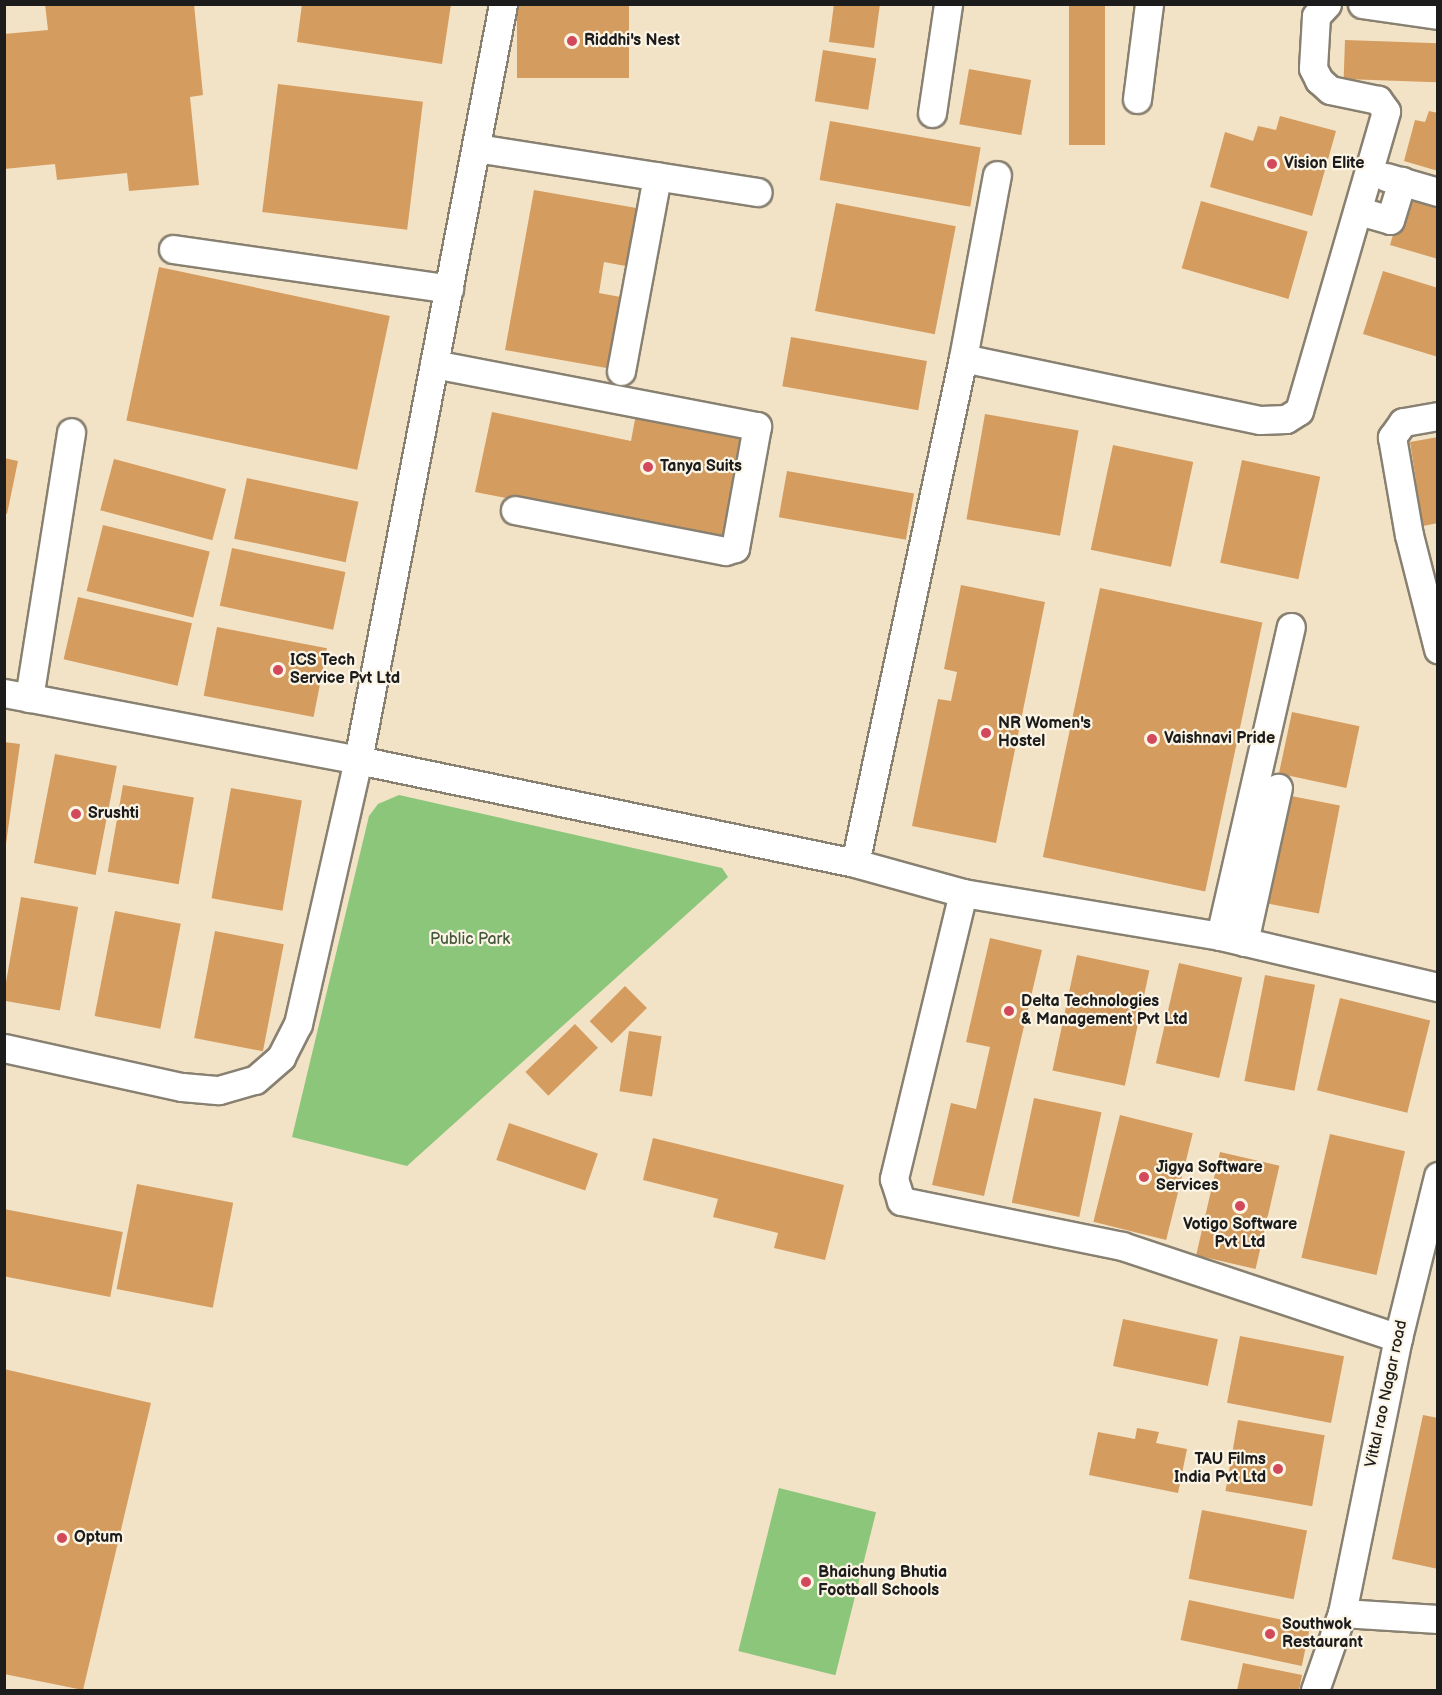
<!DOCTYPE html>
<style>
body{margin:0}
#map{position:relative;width:1442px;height:1695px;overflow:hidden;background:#f3e3c6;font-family:"Balsamiq Sans",sans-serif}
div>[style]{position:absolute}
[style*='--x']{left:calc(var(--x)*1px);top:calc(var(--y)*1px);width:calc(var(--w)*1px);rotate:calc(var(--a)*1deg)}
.green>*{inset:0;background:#8bc67b;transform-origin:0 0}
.building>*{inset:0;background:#d59c5f;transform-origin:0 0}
.roads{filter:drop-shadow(2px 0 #888071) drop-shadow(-2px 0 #888071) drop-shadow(0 2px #888071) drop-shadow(0 -2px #888071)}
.minor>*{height:27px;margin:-13.5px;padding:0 13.5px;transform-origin:13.5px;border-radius:13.5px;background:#fff}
.dots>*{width:16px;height:16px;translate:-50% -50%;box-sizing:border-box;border:3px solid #fcf5e5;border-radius:50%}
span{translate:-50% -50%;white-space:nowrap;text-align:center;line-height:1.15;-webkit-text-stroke:4.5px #fcf5e5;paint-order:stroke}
.poi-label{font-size:16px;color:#1c1c1c;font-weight:700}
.left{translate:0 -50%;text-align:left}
.right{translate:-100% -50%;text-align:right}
.park-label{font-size:16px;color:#43583d}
.street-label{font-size:16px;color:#1c1c1c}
.frame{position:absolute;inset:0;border:6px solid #1c1c1c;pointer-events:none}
</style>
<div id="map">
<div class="green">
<div style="clip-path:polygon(399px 795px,722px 868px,728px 877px,407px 1166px,292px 1137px,369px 816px,378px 804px)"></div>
<div style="left:779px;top:1488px;width:100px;height:168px;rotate:14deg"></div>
</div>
<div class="building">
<div style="clip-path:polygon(45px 4px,194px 4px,203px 95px,190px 97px,199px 185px,129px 191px,127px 173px,57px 180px,55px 164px,4px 169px,4px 34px,48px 30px)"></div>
<div style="clip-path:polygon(302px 4px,451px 4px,442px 64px,297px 42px)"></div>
<div style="left:517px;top:4px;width:112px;height:74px"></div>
<div style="clip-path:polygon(834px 4px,880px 4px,874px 48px,829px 42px)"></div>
<div style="left:1069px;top:4px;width:36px;height:141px"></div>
<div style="left:1345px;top:40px;width:93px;height:39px;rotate:2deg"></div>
<div style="left:823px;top:50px;width:54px;height:52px;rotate:9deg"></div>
<div style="left:969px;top:69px;width:63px;height:56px;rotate:10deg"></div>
<div style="left:278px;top:84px;width:146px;height:129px;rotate:7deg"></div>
<div style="clip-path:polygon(1429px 111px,1438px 113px,1438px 171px,1404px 161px,1415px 120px,1425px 122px)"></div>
<div style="clip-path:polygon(1280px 116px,1336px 131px,1312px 216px,1210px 187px,1225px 132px,1253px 141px,1258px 126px,1276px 130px)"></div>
<div style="left:830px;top:121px;width:153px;height:60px;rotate:10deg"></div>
<div style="clip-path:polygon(1407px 187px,1438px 197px,1438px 259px,1390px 245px)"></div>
<div style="clip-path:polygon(534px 190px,642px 209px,631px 267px,604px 262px,599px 293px,626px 298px,612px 369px,505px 350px)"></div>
<div style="left:1201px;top:201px;width:111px;height:70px;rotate:16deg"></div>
<div style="left:836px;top:203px;width:122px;height:110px;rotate:11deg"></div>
<div style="left:159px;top:267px;width:236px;height:157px;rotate:12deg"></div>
<div style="clip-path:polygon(1383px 271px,1438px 288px,1438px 357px,1363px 334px)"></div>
<div style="left:791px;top:337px;width:138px;height:50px;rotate:10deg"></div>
<div style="clip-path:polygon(492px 412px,631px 441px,636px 414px,743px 437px,726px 541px,475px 492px)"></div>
<div style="left:985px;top:414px;width:95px;height:107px;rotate:10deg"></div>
<div style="clip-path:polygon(1438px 437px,1438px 523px,1423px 526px,1410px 442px)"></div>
<div style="left:1113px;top:445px;width:82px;height:107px;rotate:12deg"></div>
<div style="clip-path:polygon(4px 458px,18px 461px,7px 514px,4px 513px)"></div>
<div style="left:114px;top:459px;width:116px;height:53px;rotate:15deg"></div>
<div style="left:1242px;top:460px;width:80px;height:105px;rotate:12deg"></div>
<div style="left:787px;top:471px;width:129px;height:47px;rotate:10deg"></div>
<div style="left:247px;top:478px;width:114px;height:62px;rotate:12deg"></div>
<div style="left:103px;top:525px;width:110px;height:68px;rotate:14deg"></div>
<div style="left:232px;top:548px;width:116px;height:59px;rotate:12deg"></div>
<div style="clip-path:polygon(961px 585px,1045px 602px,996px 843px,912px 826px,938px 699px,951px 701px,957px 672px,944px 669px)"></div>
<div style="left:1100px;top:588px;width:166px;height:275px;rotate:12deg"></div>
<div style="left:78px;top:597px;width:117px;height:64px;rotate:13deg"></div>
<div style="left:217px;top:627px;width:112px;height:70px;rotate:11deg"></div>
<div style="left:1292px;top:712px;width:69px;height:63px;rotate:12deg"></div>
<div style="clip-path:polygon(4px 742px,20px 744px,6px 844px,4px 844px)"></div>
<div style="left:55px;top:754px;width:63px;height:111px;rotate:11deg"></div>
<div style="left:123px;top:785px;width:72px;height:88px;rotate:10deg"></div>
<div style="left:231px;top:788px;width:72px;height:112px;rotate:10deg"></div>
<div style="left:1281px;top:794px;width:60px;height:110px;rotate:11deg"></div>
<div style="left:21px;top:897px;width:58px;height:105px;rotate:10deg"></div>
<div style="left:115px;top:911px;width:67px;height:107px;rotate:11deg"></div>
<div style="left:215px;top:931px;width:70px;height:109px;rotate:11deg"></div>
<div style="clip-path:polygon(990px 938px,1042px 950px,984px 1196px,932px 1185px,951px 1103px,976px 1109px,990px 1047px,966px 1042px)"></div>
<div style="left:1077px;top:955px;width:74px;height:118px;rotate:12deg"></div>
<div style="left:1179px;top:963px;width:65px;height:103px;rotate:13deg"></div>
<div style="left:1265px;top:975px;width:51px;height:108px;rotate:11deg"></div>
<div style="left:625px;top:986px;width:31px;height:50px;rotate:45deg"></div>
<div style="left:1340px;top:998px;width:93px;height:95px;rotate:14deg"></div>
<div style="left:575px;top:1024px;width:33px;height:69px;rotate:46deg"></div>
<div style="left:629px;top:1031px;width:33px;height:61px;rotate:9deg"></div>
<div style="left:1034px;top:1098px;width:69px;height:107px;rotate:12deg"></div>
<div style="left:1120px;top:1115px;width:75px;height:110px;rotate:14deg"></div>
<div style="left:509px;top:1123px;width:94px;height:39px;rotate:19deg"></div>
<div style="left:1330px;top:1134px;width:77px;height:127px;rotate:13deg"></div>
<div style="clip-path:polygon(653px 1138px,844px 1185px,825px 1260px,774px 1248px,778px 1233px,713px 1217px,718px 1199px,643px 1180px)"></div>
<div style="left:1220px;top:1152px;width:61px;height:106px;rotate:13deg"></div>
<div style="left:137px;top:1184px;width:98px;height:107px;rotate:11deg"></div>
<div style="left:4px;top:1209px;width:121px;height:66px;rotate:11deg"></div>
<div style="left:1123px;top:1319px;width:97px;height:48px;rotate:12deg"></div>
<div style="left:1240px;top:1336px;width:106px;height:68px;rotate:11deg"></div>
<div style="clip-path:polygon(4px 1369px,151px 1403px,83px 1690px,4px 1674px)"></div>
<div style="clip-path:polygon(1423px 1415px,1438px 1418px,1438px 1569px,1392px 1559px)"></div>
<div style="left:1238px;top:1420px;width:88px;height:72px;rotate:10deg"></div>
<div style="clip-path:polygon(1137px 1428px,1159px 1432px,1156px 1443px,1187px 1449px,1178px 1493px,1089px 1475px,1098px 1432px,1135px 1439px)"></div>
<div style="left:1202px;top:1510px;width:107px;height:70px;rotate:11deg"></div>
<div style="left:1189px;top:1600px;width:124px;height:41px;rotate:12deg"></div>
<div style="clip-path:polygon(1243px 1663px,1302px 1675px,1299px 1690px,1237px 1690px)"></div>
</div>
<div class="roads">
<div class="minor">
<div style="--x:1362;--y:4;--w:77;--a:8.2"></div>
<div style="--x:1137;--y:99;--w:96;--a:-82.8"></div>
<div style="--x:932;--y:113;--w:110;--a:-81.6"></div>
<div style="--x:476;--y:148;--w:285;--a:8.9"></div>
<div style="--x:1386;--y:177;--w:54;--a:16.1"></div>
<div style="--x:1359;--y:211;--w:32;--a:16"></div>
<div style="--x:1390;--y:220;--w:41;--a:-72.9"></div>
<div style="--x:173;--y:249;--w:279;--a:8.2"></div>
<div style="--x:963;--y:358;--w:303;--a:11.8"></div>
<div style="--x:1260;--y:420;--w:26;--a:-2"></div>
<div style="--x:1286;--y:419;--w:15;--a:-32"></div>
<div style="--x:1299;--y:411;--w:312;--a:-73.8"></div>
<div style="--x:1386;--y:111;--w:14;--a:-126"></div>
<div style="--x:1378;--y:100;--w:49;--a:-168.2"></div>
<div style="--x:1330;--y:90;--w:15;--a:-138"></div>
<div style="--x:1319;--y:80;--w:13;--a:-117"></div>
<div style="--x:1313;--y:68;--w:52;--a:-86.7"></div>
<div style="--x:1316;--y:16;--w:16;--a:-47"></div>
<div style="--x:434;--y:364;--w:329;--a:10.9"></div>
<div style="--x:757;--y:426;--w:124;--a:100.2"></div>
<div style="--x:735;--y:548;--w:10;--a:163"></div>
<div style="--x:725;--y:551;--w:214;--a:-169"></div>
<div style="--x:621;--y:371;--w:198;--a:-79.5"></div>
<div style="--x:1438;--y:416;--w:36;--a:170"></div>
<div style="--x:1403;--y:422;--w:19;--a:126"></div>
<div style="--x:1392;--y:437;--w:99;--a:80.2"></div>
<div style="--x:1409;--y:535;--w:118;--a:75.7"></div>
<div style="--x:4;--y:693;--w:360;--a:10.7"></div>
<div style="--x:358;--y:760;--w:508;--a:11.71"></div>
<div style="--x:855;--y:863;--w:112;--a:15.5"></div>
<div style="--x:963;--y:893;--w:261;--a:9.5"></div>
<div style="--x:1220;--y:936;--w:224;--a:13.2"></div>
<div style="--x:29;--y:698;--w:269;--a:-81"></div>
<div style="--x:855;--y:863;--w:516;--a:-77.93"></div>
<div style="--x:963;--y:358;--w:186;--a:-79.5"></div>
<div style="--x:963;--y:893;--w:294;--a:103.6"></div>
<div style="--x:894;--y:1179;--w:23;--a:72"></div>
<div style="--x:901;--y:1201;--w:226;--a:11.5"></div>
<div style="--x:1122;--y:1246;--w:291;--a:18.4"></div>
<div style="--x:1220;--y:936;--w:317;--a:-77.1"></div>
<div style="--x:1244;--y:942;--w:158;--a:-77.6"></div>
<div style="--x:4;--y:1048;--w:182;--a:12.4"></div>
<div style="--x:182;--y:1087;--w:37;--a:5"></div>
<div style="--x:219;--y:1090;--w:37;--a:-16"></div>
<div style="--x:255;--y:1080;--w:35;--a:-41"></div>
<div style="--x:281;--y:1057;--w:37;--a:-63"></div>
<div style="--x:298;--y:1024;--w:271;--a:-77.2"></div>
<div style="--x:358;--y:760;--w:770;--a:-79.14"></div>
<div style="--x:1342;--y:1613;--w:96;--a:3.6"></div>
<div style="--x:1315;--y:1690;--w:82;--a:-70.7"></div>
<div style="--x:1342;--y:1613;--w:281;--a:-78.5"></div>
<div style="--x:1398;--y:1338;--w:167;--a:-76.1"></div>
</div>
</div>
<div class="dots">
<div style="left:572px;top:41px;background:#d1495b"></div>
<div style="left:1272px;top:164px;background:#d1495b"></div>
<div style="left:648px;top:467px;background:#d1495b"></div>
<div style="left:278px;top:670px;background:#d1495b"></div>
<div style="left:986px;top:733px;background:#d1495b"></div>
<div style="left:1152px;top:739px;background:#d1495b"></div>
<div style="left:76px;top:814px;background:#d1495b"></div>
<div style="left:1009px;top:1011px;background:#d1495b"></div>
<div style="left:1144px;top:1177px;background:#d1495b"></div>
<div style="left:1240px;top:1206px;background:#d1495b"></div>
<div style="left:1278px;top:1469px;background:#d1495b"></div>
<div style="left:62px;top:1538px;background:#d1495b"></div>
<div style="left:806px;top:1582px;background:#d1495b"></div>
<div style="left:1270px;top:1634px;background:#d1495b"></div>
</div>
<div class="poi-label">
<span class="left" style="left:584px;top:41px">Riddhi's Nest</span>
<span class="left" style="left:1284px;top:164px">Vision Elite</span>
<span class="left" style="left:660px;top:467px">Tanya Suits</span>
<span class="left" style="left:290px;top:670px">ICS Tech<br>Service Pvt Ltd</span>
<span class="left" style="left:998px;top:733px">NR Women's<br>Hostel</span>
<span class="left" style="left:1164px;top:739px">Vaishnavi Pride</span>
<span class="left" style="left:88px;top:814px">Srushti</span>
<span class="left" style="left:1021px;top:1011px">Delta Technologies<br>&amp; Management Pvt Ltd</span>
<span class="left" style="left:1156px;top:1177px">Jigya Software<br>Services</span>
<span style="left:1240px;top:1234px">Votigo Software<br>Pvt Ltd</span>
<span class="right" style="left:1266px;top:1469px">TAU Films<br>India Pvt Ltd</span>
<span class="left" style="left:74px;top:1538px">Optum</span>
<span class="left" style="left:818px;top:1582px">Bhaichung Bhutia<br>Football Schools</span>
<span class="left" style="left:1282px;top:1634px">Southwok<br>Restaurant</span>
</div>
<div class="park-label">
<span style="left:470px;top:940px">Public Park</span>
</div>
<div class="street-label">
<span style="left:1387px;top:1394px;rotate:-78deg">Vittal rao Nagar road</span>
</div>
<div class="frame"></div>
</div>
